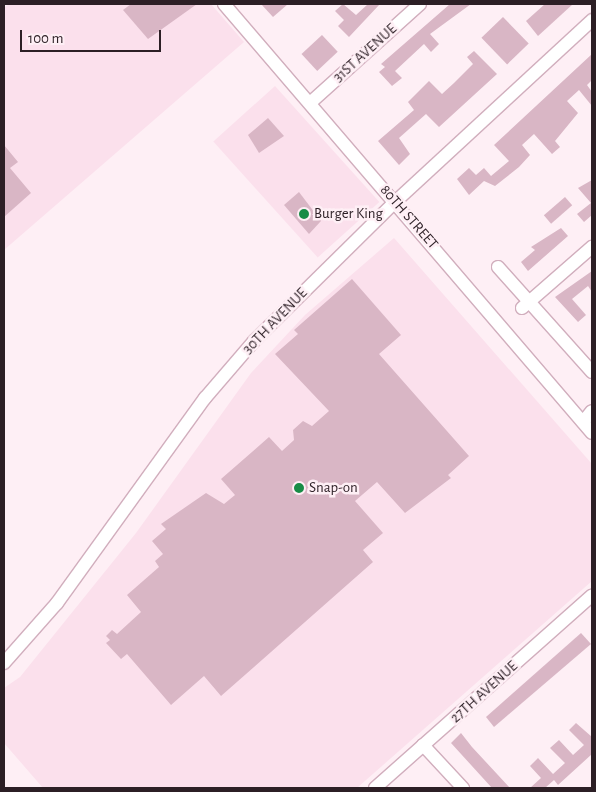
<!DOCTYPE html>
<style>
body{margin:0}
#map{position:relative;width:596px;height:792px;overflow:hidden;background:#feeff5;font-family:"Alegreya Sans",sans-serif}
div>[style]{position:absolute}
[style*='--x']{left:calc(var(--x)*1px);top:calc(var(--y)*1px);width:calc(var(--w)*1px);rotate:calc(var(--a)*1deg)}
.built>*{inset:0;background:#fbe0ec;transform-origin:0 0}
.building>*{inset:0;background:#d9b6c5;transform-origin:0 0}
.roads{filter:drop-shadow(1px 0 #d1aebd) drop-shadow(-1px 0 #d1aebd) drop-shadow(0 1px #d1aebd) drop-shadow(0 -1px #d1aebd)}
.minor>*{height:12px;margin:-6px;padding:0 6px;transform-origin:6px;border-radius:6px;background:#fff}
.dots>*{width:14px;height:14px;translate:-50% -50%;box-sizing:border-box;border:2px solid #feeff5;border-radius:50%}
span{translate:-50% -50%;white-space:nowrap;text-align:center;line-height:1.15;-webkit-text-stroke:5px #feeff5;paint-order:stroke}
.street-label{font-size:15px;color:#2c1f25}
.poi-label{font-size:15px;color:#2c1f25}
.left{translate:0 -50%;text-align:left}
.frame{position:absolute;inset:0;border:5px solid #2c1f25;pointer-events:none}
.scale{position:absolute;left:20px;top:30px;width:141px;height:22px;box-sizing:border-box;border:2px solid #2c1f25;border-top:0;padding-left:6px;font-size:15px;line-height:18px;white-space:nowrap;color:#2c1f25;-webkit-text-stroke:4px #feeff5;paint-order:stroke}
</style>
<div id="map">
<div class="built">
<div style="clip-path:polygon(9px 4px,211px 4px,244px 42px,4px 250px,4px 8px)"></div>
<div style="left:275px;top:86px;width:156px;height:83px;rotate:48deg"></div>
<div style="clip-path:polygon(394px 238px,592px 464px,592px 581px,357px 788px,43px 788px,4px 743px,4px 688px,20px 677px,136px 533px,251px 373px,305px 315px)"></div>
</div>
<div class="building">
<div style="clip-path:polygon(131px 4px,197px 4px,148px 39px,123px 10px)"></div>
<div style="clip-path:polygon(261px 4px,288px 4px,273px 17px)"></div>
<div style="clip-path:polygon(343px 4px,356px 15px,368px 4px,380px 4px,349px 37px,338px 26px,344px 20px,335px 11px)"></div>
<div style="clip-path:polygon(450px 4px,471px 4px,430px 34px,439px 44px,431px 52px,424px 44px,395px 71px,402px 78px,392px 86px,379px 72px,385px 67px,381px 64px)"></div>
<div style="clip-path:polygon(545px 4px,573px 4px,538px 36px,526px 21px)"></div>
<div style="left:503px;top:17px;width:37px;height:30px;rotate:46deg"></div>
<div style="left:322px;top:35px;width:23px;height:28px;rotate:47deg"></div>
<div style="clip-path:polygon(474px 51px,497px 74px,439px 127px,426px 114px,399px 138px,410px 154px,399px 165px,378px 141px,414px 110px,408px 102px,429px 81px,442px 94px,454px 83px,473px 64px,467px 57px)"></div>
<div style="clip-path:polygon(592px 54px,592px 80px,587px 85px,592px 92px,592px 106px,579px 90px,567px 101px,578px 113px,555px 141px,560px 147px,552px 154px,534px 134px,522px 145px,530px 155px,519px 167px,495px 186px,484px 181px,469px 195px,457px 179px,469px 168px,476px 175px,484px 168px,491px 176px,509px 161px,494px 145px)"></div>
<div style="clip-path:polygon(268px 118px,284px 136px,259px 153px,248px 135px)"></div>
<div style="clip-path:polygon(4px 145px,18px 162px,10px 168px,31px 193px,4px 217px)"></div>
<div style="clip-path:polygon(592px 180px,592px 215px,584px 222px,577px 214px,591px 203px,578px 188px)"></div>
<div style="clip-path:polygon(299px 192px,321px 221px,309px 234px,284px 205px)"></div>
<div style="left:565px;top:197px;width:11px;height:28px;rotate:49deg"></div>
<div style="clip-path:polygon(561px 228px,568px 236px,528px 271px,521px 262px,535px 250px,531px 247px)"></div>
<div style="clip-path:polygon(592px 271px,592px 292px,588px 286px,572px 299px,586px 315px,578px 322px,555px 297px)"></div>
<div style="clip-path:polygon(352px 279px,401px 335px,379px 354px,469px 456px,448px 475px,451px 478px,405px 513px,377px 482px,355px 501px,383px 533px,363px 550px,373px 562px,221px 696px,204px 676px,171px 705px,127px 654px,121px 659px,106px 643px,110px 640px,106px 636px,112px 630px,117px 634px,141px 612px,127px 595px,159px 567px,155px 561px,163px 554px,152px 541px,166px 529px,161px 524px,206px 493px,224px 504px,235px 495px,221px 479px,269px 437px,282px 451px,294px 440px,293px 430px,303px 421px,312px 426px,329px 411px,275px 354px,298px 334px,294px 330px)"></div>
<div style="clip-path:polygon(581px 633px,591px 644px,494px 727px,486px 717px)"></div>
<div style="clip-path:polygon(576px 723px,592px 737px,592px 754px,558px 785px,554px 780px,545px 788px,530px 788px,541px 778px,530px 766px,538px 758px,553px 774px,565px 763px,550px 748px,559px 740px,573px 755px,584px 745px,569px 730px)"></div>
<div style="clip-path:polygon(461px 733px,472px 747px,510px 788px,492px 788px,451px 743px)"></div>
</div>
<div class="roads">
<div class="minor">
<div style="--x:224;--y:4;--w:565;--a:49.38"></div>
<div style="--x:310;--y:103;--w:148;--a:-42"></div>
<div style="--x:498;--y:267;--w:141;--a:48.2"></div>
<div style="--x:522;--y:308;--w:93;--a:-41.1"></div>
<div style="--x:583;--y:422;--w:14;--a:-51"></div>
<div style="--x:4;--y:663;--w:80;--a:-48.5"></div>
<div style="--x:57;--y:603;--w:253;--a:-54.2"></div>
<div style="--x:205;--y:398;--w:75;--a:-49.3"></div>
<div style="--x:254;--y:341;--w:199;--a:-44.6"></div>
<div style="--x:396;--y:201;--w:267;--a:-42.7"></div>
<div style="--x:423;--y:745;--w:59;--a:47.1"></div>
<div style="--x:375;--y:788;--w:290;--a:-41.6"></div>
</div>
</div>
<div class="dots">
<div style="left:304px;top:214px;background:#178c46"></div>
<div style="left:299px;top:488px;background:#178c46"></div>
</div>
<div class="street-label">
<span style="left:365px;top:53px;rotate:-42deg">31ST AVENUE</span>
<span style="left:409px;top:217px;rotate:49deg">80TH STREET</span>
<span style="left:275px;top:321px;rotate:-46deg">30TH AVENUE</span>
<span style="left:484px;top:692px;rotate:-42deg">27TH AVENUE</span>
</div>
<div class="poi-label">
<span class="left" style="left:314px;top:214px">Burger King</span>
<span class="left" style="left:309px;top:488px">Snap-on</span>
</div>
<div class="frame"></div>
<div class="scale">100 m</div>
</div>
